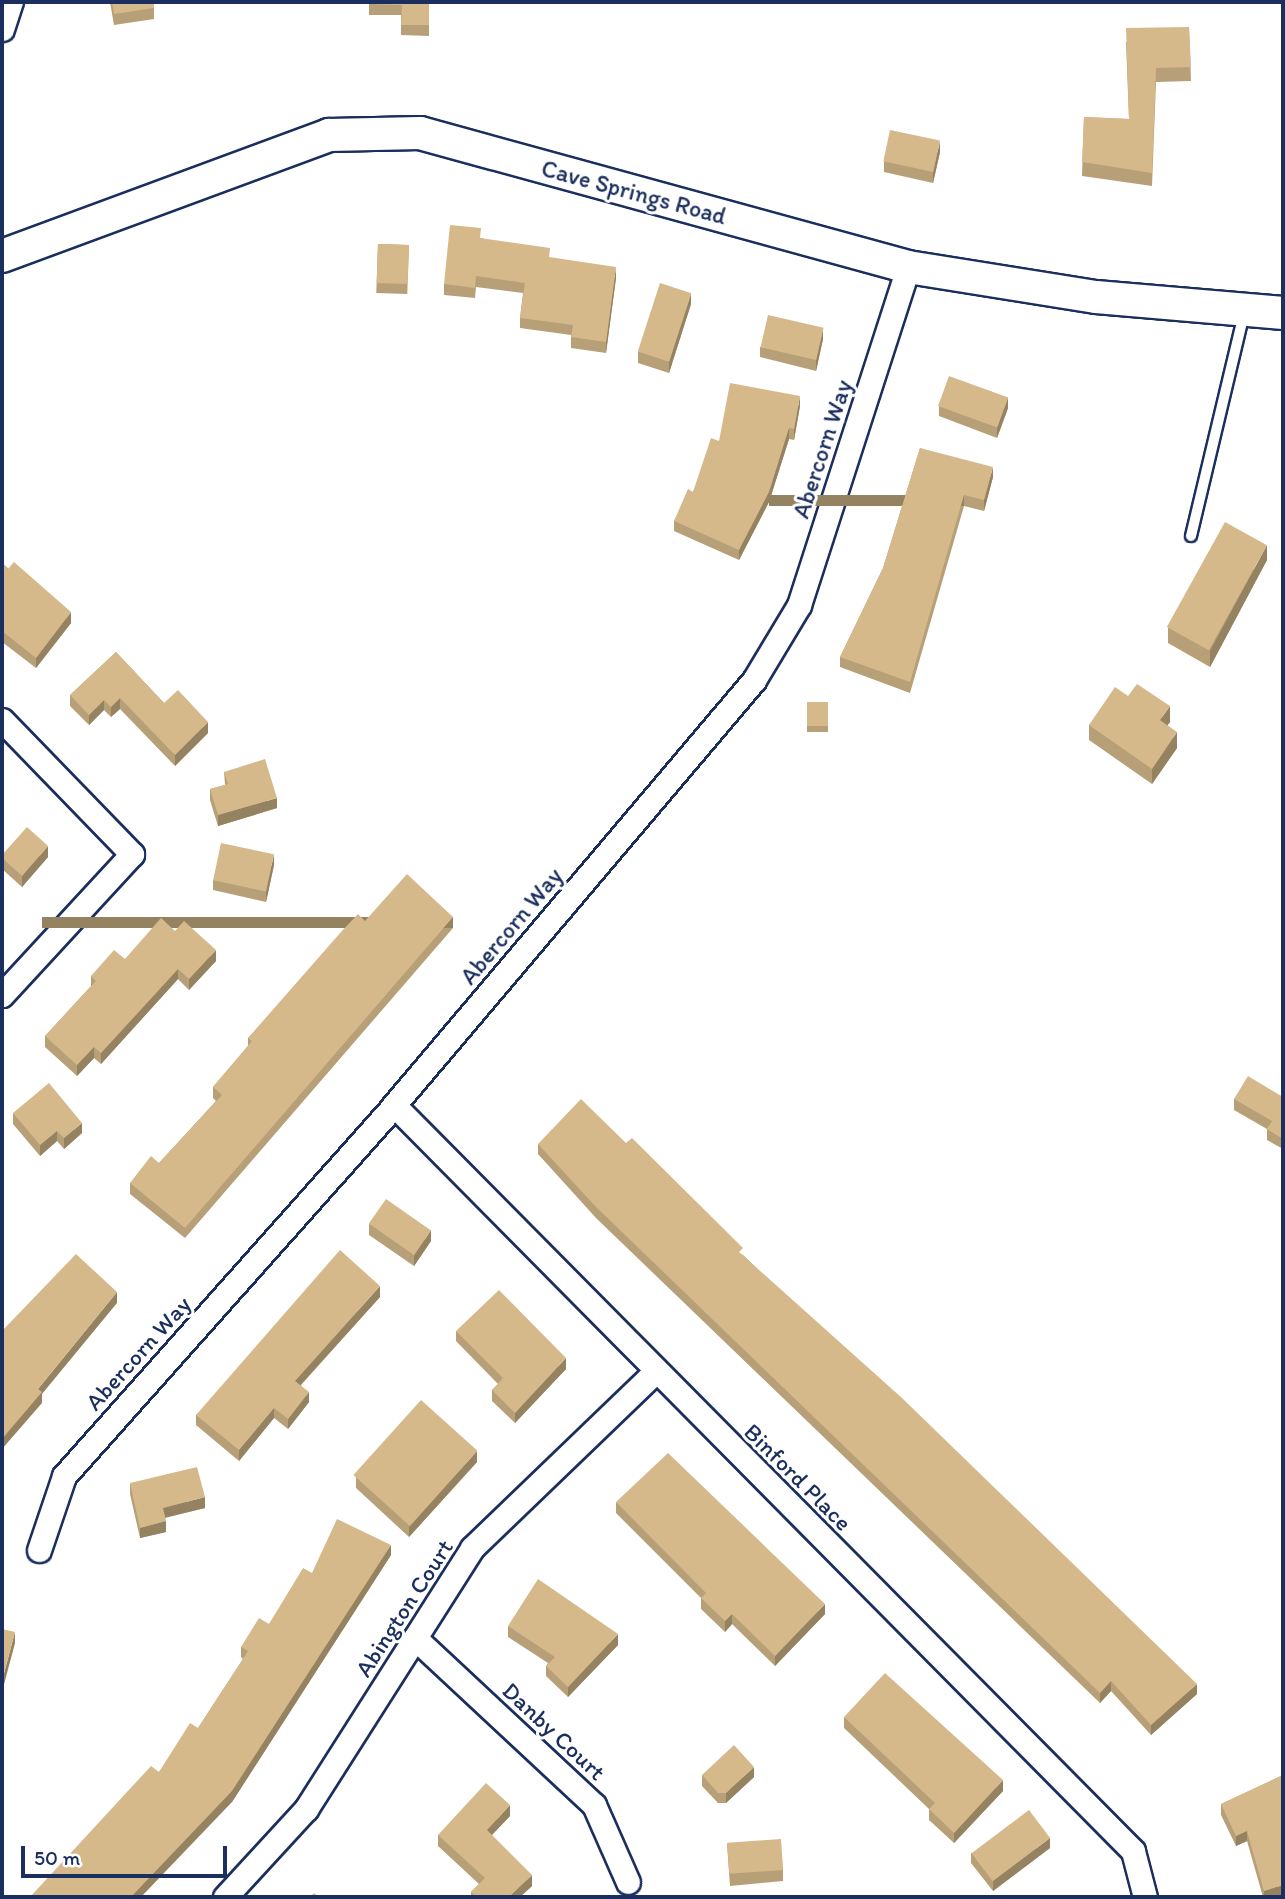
<!DOCTYPE html>
<style>
body{margin:0}
#map{position:relative;width:1285px;height:1899px;overflow:hidden;background:#fff;font-family:Itim,sans-serif}
div>[style]{position:absolute}
[style*='--x']{left:calc(var(--x)*1px);top:calc(var(--y)*1px);width:calc(var(--w)*1px);rotate:calc(var(--a)*1deg)}
.roads{filter:drop-shadow(2px 0 #1b2f5e) drop-shadow(-2px 0 #1b2f5e) drop-shadow(0 2px #1b2f5e) drop-shadow(0 -2px #1b2f5e)}
.lane>*{height:10px;margin:-5px;padding:0 5px;transform-origin:5px;border-radius:5px;background:#fff}
.street>*{height:23px;margin:-11.5px;padding:0 11.5px;transform-origin:11.5px;border-radius:11.5px;background:#fff}
.secondary>*{height:32px;margin:-16px;padding:0 16px;transform-origin:16px;border-radius:16px;background:#fff}
.wall>*{inset:0;background:#b79f77;transform-origin:0 0}
.shaded-wall>*{inset:0;background:#958261;transform-origin:0 0}
.building>*{inset:0;background:#d5b98a;transform-origin:0 0}
span{translate:-50% -50%;white-space:nowrap;text-align:center;line-height:1.15;-webkit-text-stroke:6px #fff;paint-order:stroke}
.street-label{font-size:24px;color:#1b2f5e}
.frame{position:absolute;inset:0;border:4px solid #1b2f5e;pointer-events:none}
.scale{position:absolute;left:21px;top:1846px;width:206px;height:32px;box-sizing:border-box;border:4px solid #1b2f5e;border-top:0;padding-left:9px;font-size:21px;line-height:24px;white-space:nowrap;color:#1b2f5e;-webkit-text-stroke:5px #fff;paint-order:stroke}
</style>
<div id="map">
<div class="roads">
<div class="lane">
<div style="--x:1191;--y:536;--w:229;--a:-76.6"></div>
</div>
<div class="street">
<div style="--x:2;--y:29;--w:28;--a:-72"></div>
<div style="--x:2;--y:720;--w:187;--a:45.9"></div>
<div style="--x:132;--y:854;--w:192;--a:132.7"></div>
<div style="--x:394;--y:1105;--w:1050;--a:45.27"></div>
<div style="--x:1133;--y:1851;--w:48;--a:75.4"></div>
<div style="--x:39;--y:1550;--w:78;--a:-71.3"></div>
<div style="--x:64;--y:1476;--w:497;--a:-48.3"></div>
<div style="--x:394;--y:1105;--w:557;--a:-49.73"></div>
<div style="--x:754;--y:680;--w:87;--a:-59"></div>
<div style="--x:799;--y:605;--w:355;--a:-72.1"></div>
<div style="--x:415;--y:1638;--w:245;--a:43"></div>
<div style="--x:594;--y:1805;--w:84;--a:66.2"></div>
<div style="--x:225;--y:1897;--w:120;--a:-47.4"></div>
<div style="--x:306;--y:1809;--w:309;--a:-57.5"></div>
<div style="--x:472;--y:1548;--w:255;--a:-43.9"></div>
</div>
<div class="secondary">
<div style="--x:2;--y:256;--w:349;--a:-20.3"></div>
<div style="--x:329;--y:135;--w:91;--a:-1.3"></div>
<div style="--x:420;--y:133;--w:506;--a:15.35"></div>
<div style="--x:908;--y:267;--w:190;--a:9.1"></div>
<div style="--x:1096;--y:297;--w:188;--a:4.9"></div>
</div>
</div>
<div class="wall">
<div style="clip-path:polygon(110px 2px,154px 2px,154px 19px,114px 25px)"></div>
<div style="clip-path:polygon(369px 2px,429px 2px,429px 36px,401px 35px,401px 15px,369px 15px)"></div>
<div style="clip-path:polygon(1189px 27px,1191px 81px,1156px 82px,1152px 186px,1082px 176px,1084px 117px,1129px 119px,1126px 42px)"></div>
<div style="clip-path:polygon(940px 152px,933px 183px,884px 172px,884px 161px)"></div>
<div style="clip-path:polygon(481px 238px,616px 278px,606px 353px,571px 348px,571px 335px,520px 328px,520px 318px,523px 293px,476px 287px,475px 298px,444px 295px,444px 284px)"></div>
<div style="left:378px;top:244px;width:31px;height:49px;rotate:2deg"></div>
<div style="clip-path:polygon(691px 304px,669px 373px,638px 363px,638px 352px)"></div>
<div style="clip-path:polygon(823px 339px,816px 371px,760px 357px,760px 347px)"></div>
<div style="clip-path:polygon(800px 406px,794px 440px,789px 439px,769px 502px,739px 560px,674px 531px,674px 521px,693px 492px,719px 441px)"></div>
<div style="clip-path:polygon(939px 406px,1008px 408px,997px 438px,939px 416px)"></div>
<div style="clip-path:polygon(920px 448px,993px 477px,984px 511px,964px 506px,910px 693px,840px 667px,840px 657px,883px 568px)"></div>
<div style="clip-path:polygon(1267px 560px,1210px 667px,1168px 643px,1168px 628px)"></div>
<div style="clip-path:polygon(2px 563px,71px 623px,36px 668px,2px 642px)"></div>
<div style="clip-path:polygon(116px 652px,164px 703px,208px 733px,175px 766px,120px 709px,111px 717px,104px 710px,89px 725px,70px 706px,70px 695px)"></div>
<div style="clip-path:polygon(1128px 696px,1170px 722px,1167px 725px,1177px 748px,1152px 784px,1089px 740px,1089px 725px)"></div>
<div style="left:807px;top:702px;width:21px;height:30px"></div>
<div style="clip-path:polygon(224px 772px,277px 808px,218px 826px,210px 800px,210px 789px,225px 785px)"></div>
<div style="clip-path:polygon(2px 855px,48px 857px,22px 887px,2px 869px)"></div>
<div style="clip-path:polygon(274px 865px,266px 902px,213px 890px,213px 880px)"></div>
<div style="clip-path:polygon(365px 921px,453px 928px,185px 1238px,130px 1194px,130px 1183px,159px 1163px,216px 1101px,213px 1098px,213px 1087px,248px 1046px,248px 1038px)"></div>
<div style="clip-path:polygon(175px 931px,216px 961px,189px 990px,178px 979px,101px 1064px,94px 1058px,77px 1076px,45px 1047px,45px 1036px,91px 986px,91px 976px,125px 959px)"></div>
<div style="clip-path:polygon(1283px 1097px,1283px 1149px,1267px 1140px,1267px 1129px,1234px 1110px,1234px 1099px)"></div>
<div style="clip-path:polygon(13px 1113px,82px 1133px,64px 1149px,57px 1141px,40px 1156px,13px 1124px)"></div>
<div style="clip-path:polygon(538px 1144px,743px 1255px,1197px 1694px,1151px 1735px,1111px 1691px,1100px 1703px,596px 1218px,538px 1154px)"></div>
<div style="clip-path:polygon(369px 1224px,431px 1241px,414px 1266px,369px 1235px)"></div>
<div style="clip-path:polygon(380px 1297px,301px 1385px,309px 1402px,288px 1429px,274px 1418px,239px 1461px,196px 1425px,196px 1415px)"></div>
<div style="clip-path:polygon(456px 1331px,566px 1369px,515px 1423px,492px 1401px,492px 1390px,498px 1384px,456px 1341px)"></div>
<div style="clip-path:polygon(477px 1462px,409px 1537px,356px 1488px,356px 1477px)"></div>
<div style="clip-path:polygon(130px 1483px,205px 1508px,165px 1518px,166px 1532px,140px 1538px,130px 1494px)"></div>
<div style="clip-path:polygon(616px 1502px,825px 1614px,775px 1666px,732px 1624px,725px 1632px,701px 1609px,701px 1598px,616px 1513px)"></div>
<div style="clip-path:polygon(391px 1555px,232px 1802px,159px 1772px,198px 1728px,243px 1659px,241px 1657px,241px 1647px,269px 1624px,312px 1573px)"></div>
<div style="clip-path:polygon(508px 1626px,618px 1645px,568px 1697px,546px 1676px,546px 1666px,548px 1663px,508px 1637px)"></div>
<div style="clip-path:polygon(844px 1717px,1003px 1791px,954px 1843px,929px 1820px,929px 1809px,844px 1728px)"></div>
<div style="clip-path:polygon(702px 1775px,754px 1777px,726px 1803px,718px 1803px,702px 1786px)"></div>
<div style="clip-path:polygon(1283px 1775px,1277px 1897px,1263px 1897px,1247px 1841px,1236px 1846px,1221px 1815px,1221px 1804px)"></div>
<div style="clip-path:polygon(510px 1816px,492px 1835px,532px 1886px,520px 1897px,471px 1897px,471px 1892px,479px 1884px,438px 1846px,438px 1835px)"></div>
<div style="clip-path:polygon(727px 1844px,783px 1870px,783px 1881px,730px 1886px)"></div>
<div style="clip-path:polygon(1050px 1848px,993px 1891px,971px 1863px,971px 1853px)"></div>
</div>
<div class="shaded-wall">
<div style="clip-path:polygon(940px 141px,940px 152px,933px 183px,933px 172px)"></div>
<div style="clip-path:polygon(616px 267px,616px 278px,606px 353px,606px 342px)"></div>
<div style="clip-path:polygon(691px 293px,691px 304px,669px 373px,669px 362px)"></div>
<div style="clip-path:polygon(823px 328px,823px 339px,816px 371px,816px 360px)"></div>
<div style="clip-path:polygon(800px 396px,800px 406px,794px 440px,794px 429px)"></div>
<div style="clip-path:polygon(1008px 397px,1008px 408px,997px 438px,997px 427px)"></div>
<div style="clip-path:polygon(789px 428px,789px 439px,769px 502px,739px 560px,739px 550px)"></div>
<div style="clip-path:polygon(993px 467px,993px 477px,984px 511px,984px 500px)"></div>
<div style="left:964px;top:495px;width:11px;height:195px;rotate:90deg"></div>
<div style="clip-path:polygon(1267px 545px,1267px 560px,1210px 667px,1210px 651px)"></div>
<div style="clip-path:polygon(71px 612px,71px 623px,36px 668px,36px 658px)"></div>
<div style="clip-path:polygon(120px 698px,120px 709px,111px 717px,111px 707px)"></div>
<div style="clip-path:polygon(104px 700px,104px 710px,89px 725px,89px 715px)"></div>
<div style="clip-path:polygon(1170px 706px,1170px 722px,1160px 736px,1160px 720px)"></div>
<div style="clip-path:polygon(208px 722px,208px 733px,175px 766px,175px 755px)"></div>
<div style="clip-path:polygon(1177px 732px,1177px 748px,1152px 784px,1152px 769px)"></div>
<div style="clip-path:polygon(277px 798px,277px 808px,218px 826px,218px 815px)"></div>
<div style="clip-path:polygon(48px 846px,48px 857px,22px 887px,22px 876px)"></div>
<div style="clip-path:polygon(274px 854px,274px 865px,266px 902px,266px 892px)"></div>
<div style="left:453px;top:917px;width:11px;height:411px;rotate:90deg"></div>
<div style="clip-path:polygon(216px 950px,216px 961px,189px 990px,189px 979px)"></div>
<div style="clip-path:polygon(178px 969px,178px 979px,101px 1064px,101px 1053px)"></div>
<div style="clip-path:polygon(94px 1047px,94px 1058px,77px 1076px,77px 1065px)"></div>
<div style="clip-path:polygon(82px 1123px,82px 1133px,64px 1149px,64px 1138px)"></div>
<div style="clip-path:polygon(57px 1131px,57px 1141px,40px 1156px,40px 1145px)"></div>
<div style="clip-path:polygon(431px 1230px,431px 1241px,414px 1266px,414px 1256px)"></div>
<div style="clip-path:polygon(380px 1286px,380px 1297px,295px 1391px,295px 1381px)"></div>
<div style="clip-path:polygon(117px 1292px,117px 1303px,42px 1394px,42px 1403px,2px 1449px,2px 1439px,38px 1389px)"></div>
<div style="clip-path:polygon(566px 1358px,566px 1369px,515px 1423px,515px 1413px)"></div>
<div style="clip-path:polygon(309px 1392px,309px 1402px,288px 1429px,288px 1419px)"></div>
<div style="clip-path:polygon(274px 1408px,274px 1418px,239px 1461px,239px 1450px)"></div>
<div style="clip-path:polygon(477px 1451px,477px 1462px,409px 1537px,409px 1527px)"></div>
<div style="clip-path:polygon(205px 1497px,205px 1508px,163px 1518px,163px 1508px)"></div>
<div style="clip-path:polygon(166px 1521px,166px 1532px,140px 1538px,140px 1528px)"></div>
<div style="clip-path:polygon(391px 1545px,391px 1555px,232px 1802px,141px 1897px,131px 1897px)"></div>
<div style="clip-path:polygon(825px 1604px,825px 1614px,775px 1666px,775px 1656px)"></div>
<div style="clip-path:polygon(732px 1614px,732px 1624px,725px 1632px,725px 1621px)"></div>
<div style="clip-path:polygon(15px 1632px,15px 1643px,2px 1692px,2px 1681px)"></div>
<div style="clip-path:polygon(618px 1634px,618px 1645px,568px 1697px,568px 1687px)"></div>
<div style="clip-path:polygon(1111px 1681px,1111px 1691px,1100px 1703px,1100px 1693px)"></div>
<div style="clip-path:polygon(1197px 1684px,1197px 1694px,1151px 1735px,1151px 1725px)"></div>
<div style="clip-path:polygon(754px 1767px,754px 1777px,726px 1803px,726px 1793px)"></div>
<div style="clip-path:polygon(1003px 1780px,1003px 1791px,954px 1843px,954px 1833px)"></div>
<div style="clip-path:polygon(510px 1805px,510px 1816px,487px 1840px,487px 1830px)"></div>
<div style="clip-path:polygon(1247px 1831px,1247px 1841px,1236px 1846px,1236px 1836px)"></div>
<div style="clip-path:polygon(1050px 1838px,1050px 1848px,993px 1891px,993px 1881px)"></div>
<div style="clip-path:polygon(532px 1875px,532px 1886px,520px 1897px,509px 1897px)"></div>
<div style="clip-path:polygon(1283px 1885px,1283px 1895px,1277px 1897px,1264px 1897px,1264px 1891px)"></div>
</div>
<div class="building">
<div style="clip-path:polygon(112px 2px,154px 2px,154px 8px,114px 14px)"></div>
<div style="clip-path:polygon(369px 2px,429px 2px,429px 25px,401px 25px,402px 5px,369px 4px)"></div>
<div style="clip-path:polygon(1189px 27px,1191px 67px,1156px 68px,1152px 173px,1082px 162px,1084px 117px,1129px 119px,1126px 28px)"></div>
<div style="left:890px;top:130px;width:51px;height:32px;rotate:12deg"></div>
<div style="clip-path:polygon(450px 225px,481px 228px,480px 238px,550px 248px,549px 257px,616px 267px,606px 342px,571px 337px,573px 325px,520px 318px,525px 283px,476px 276px,475px 288px,444px 284px)"></div>
<div style="left:378px;top:244px;width:31px;height:39px;rotate:2deg"></div>
<div style="left:660px;top:283px;width:33px;height:72px;rotate:18deg"></div>
<div style="left:768px;top:315px;width:57px;height:33px;rotate:13deg"></div>
<div style="left:949px;top:376px;width:63px;height:32px;rotate:20deg"></div>
<div style="clip-path:polygon(730px 383px,800px 396px,794px 429px,789px 428px,769px 492px,739px 550px,674px 521px,688px 489px,693px 492px,711px 438px,719px 441px)"></div>
<div style="clip-path:polygon(920px 448px,993px 467px,984px 500px,964px 495px,910px 682px,840px 657px,883px 568px)"></div>
<div style="left:1225px;top:522px;width:48px;height:120px;rotate:29deg"></div>
<div style="clip-path:polygon(14px 562px,71px 612px,36px 658px,2px 631px,2px 563px,8px 569px)"></div>
<div style="clip-path:polygon(116px 652px,164px 703px,178px 690px,208px 722px,175px 755px,120px 698px,111px 707px,104px 700px,89px 715px,70px 695px)"></div>
<div style="clip-path:polygon(1137px 684px,1170px 706px,1160px 720px,1177px 732px,1152px 769px,1089px 725px,1115px 687px,1128px 696px)"></div>
<div style="left:807px;top:702px;width:21px;height:24px"></div>
<div style="clip-path:polygon(265px 759px,277px 798px,218px 815px,210px 789px,228px 784px,224px 772px)"></div>
<div style="clip-path:polygon(27px 827px,48px 846px,22px 876px,2px 858px,2px 855px)"></div>
<div style="left:221px;top:843px;width:54px;height:38px;rotate:12deg"></div>
<div style="clip-path:polygon(407px 874px,453px 917px,185px 1228px,130px 1183px,151px 1156px,159px 1163px,222px 1095px,213px 1087px,252px 1041px,248px 1038px,341px 932px,358px 914px,365px 921px)"></div>
<div style="clip-path:polygon(161px 918px,175px 931px,184px 921px,216px 950px,189px 979px,178px 969px,101px 1053px,94px 1047px,77px 1065px,45px 1036px,96px 981px,91px 976px,114px 950px,125px 959px)"></div>
<div style="clip-path:polygon(1248px 1076px,1283px 1097px,1283px 1139px,1267px 1129px,1272px 1121px,1234px 1099px)"></div>
<div style="clip-path:polygon(49px 1083px,82px 1123px,64px 1138px,57px 1131px,40px 1145px,13px 1113px)"></div>
<div style="clip-path:polygon(581px 1099px,626px 1143px,632px 1138px,743px 1248px,739px 1252px,902px 1398px,1197px 1684px,1151px 1725px,1111px 1681px,1100px 1693px,596px 1207px,538px 1144px)"></div>
<div style="left:386px;top:1199px;width:55px;height:30px;rotate:35deg"></div>
<div style="clip-path:polygon(340px 1250px,380px 1286px,295px 1381px,309px 1392px,288px 1419px,274px 1408px,239px 1450px,196px 1415px)"></div>
<div style="clip-path:polygon(76px 1254px,117px 1292px,38px 1389px,42px 1392px,2px 1439px,2px 1331px)"></div>
<div style="clip-path:polygon(499px 1290px,566px 1358px,515px 1413px,492px 1390px,503px 1378px,456px 1331px)"></div>
<div style="left:421px;top:1400px;width:76px;height:101px;rotate:42deg"></div>
<div style="clip-path:polygon(668px 1453px,825px 1604px,775px 1656px,732px 1614px,725px 1621px,701px 1598px,706px 1593px,616px 1502px)"></div>
<div style="clip-path:polygon(197px 1467px,205px 1497px,163px 1508px,166px 1521px,140px 1528px,130px 1483px)"></div>
<div style="clip-path:polygon(337px 1519px,391px 1545px,232px 1791px,131px 1897px,30px 1897px,151px 1766px,159px 1772px,190px 1723px,198px 1728px,248px 1651px,241px 1647px,259px 1618px,269px 1624px,303px 1568px,312px 1573px)"></div>
<div style="clip-path:polygon(538px 1579px,618px 1634px,568px 1687px,546px 1666px,555px 1657px,508px 1626px)"></div>
<div style="clip-path:polygon(2px 1629px,15px 1632px,2px 1681px)"></div>
<div style="clip-path:polygon(885px 1673px,1003px 1780px,954px 1833px,929px 1809px,935px 1803px,844px 1717px)"></div>
<div style="clip-path:polygon(734px 1745px,754px 1767px,726px 1793px,718px 1793px,702px 1775px)"></div>
<div style="clip-path:polygon(1283px 1775px,1283px 1885px,1264px 1891px,1247px 1831px,1236px 1836px,1221px 1804px)"></div>
<div style="clip-path:polygon(486px 1783px,510px 1805px,487px 1830px,532px 1875px,509px 1897px,476px 1897px,471px 1892px,485px 1878px,438px 1835px)"></div>
<div style="left:1029px;top:1810px;width:35px;height:72px;rotate:53deg"></div>
<div style="left:781px;top:1839px;width:31px;height:54px;rotate:86deg"></div>
<div style="clip-path:polygon(314px 1893px,319px 1897px,310px 1897px)"></div>
</div>
<div class="street-label">
<span style="left:634px;top:192px;rotate:15deg">Cave Springs Road</span>
<span style="left:822px;top:449px;rotate:-72deg">Abercorn Way</span>
<span style="left:511px;top:926px;rotate:-50deg">Abercorn Way</span>
<span style="left:138px;top:1353px;rotate:-48deg">Abercorn Way</span>
<span style="left:798px;top:1477px;rotate:45deg">Binford Place</span>
<span style="left:404px;top:1608px;rotate:-57deg">Abington Court</span>
<span style="left:554px;top:1731px;rotate:43deg">Danby Court</span>
</div>
<div class="frame"></div>
<div class="scale">50 m</div>
</div>
